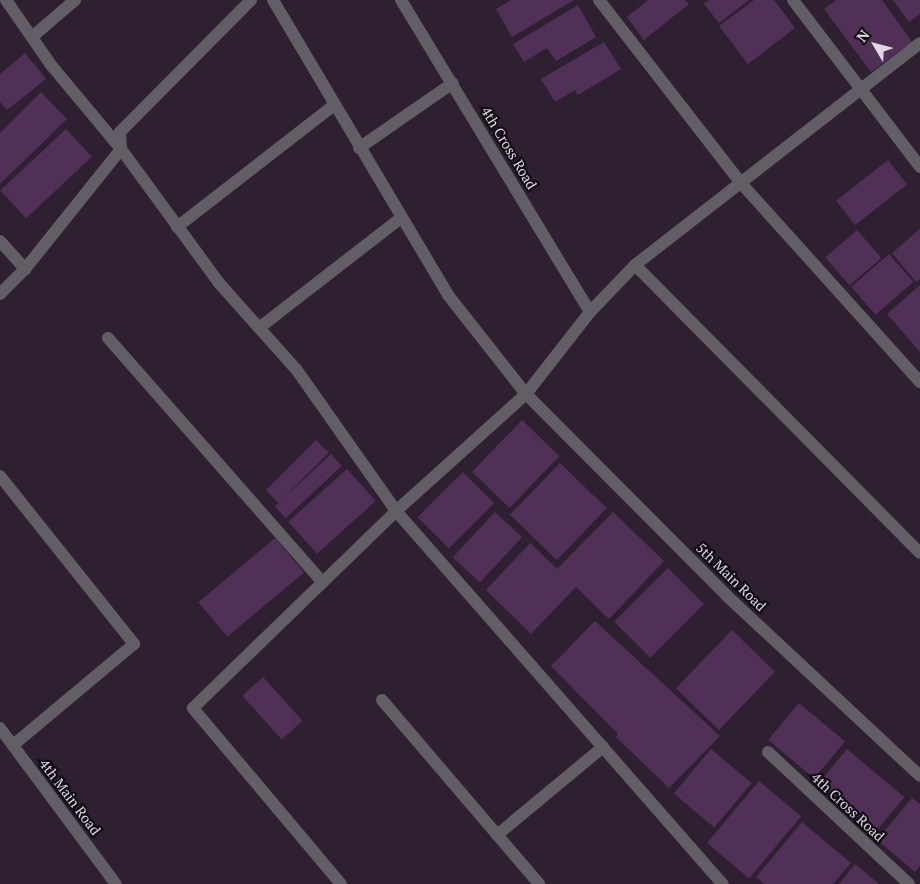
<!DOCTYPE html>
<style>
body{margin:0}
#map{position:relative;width:920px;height:884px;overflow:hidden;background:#2e2031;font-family:"PT Serif",serif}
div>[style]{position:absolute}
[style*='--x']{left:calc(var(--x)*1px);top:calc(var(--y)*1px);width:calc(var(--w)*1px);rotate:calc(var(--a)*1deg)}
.building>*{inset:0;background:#503057;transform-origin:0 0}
.minor>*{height:12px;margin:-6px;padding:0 6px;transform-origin:6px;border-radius:6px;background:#635d65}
span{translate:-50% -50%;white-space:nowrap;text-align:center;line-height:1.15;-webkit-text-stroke:4.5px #120d14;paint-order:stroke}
.street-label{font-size:14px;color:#e0d7e2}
.north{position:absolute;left:850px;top:20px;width:50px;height:50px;-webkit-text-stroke:4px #120d14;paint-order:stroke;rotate:307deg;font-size:14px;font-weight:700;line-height:20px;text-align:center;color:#e0d7e2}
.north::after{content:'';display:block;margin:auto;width:18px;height:22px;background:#e0d7e2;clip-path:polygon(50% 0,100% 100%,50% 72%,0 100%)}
</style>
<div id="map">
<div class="building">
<div style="clip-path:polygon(511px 0,574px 0,512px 37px,496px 9px)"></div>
<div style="clip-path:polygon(648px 0,685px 0,689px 4px,644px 40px,627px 17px)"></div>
<div style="clip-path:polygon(709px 0,749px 0,719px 23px,704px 4px)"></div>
<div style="clip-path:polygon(754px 0,774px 0,795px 28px,748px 64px,719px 26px)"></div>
<div style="clip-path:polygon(836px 0,882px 0,912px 42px,871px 72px,824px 9px)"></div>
<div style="clip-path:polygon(893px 0,920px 0,920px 14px,909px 22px)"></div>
<div style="clip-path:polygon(578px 5px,596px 37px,556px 61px,547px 48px,524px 62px,513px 44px)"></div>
<div style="clip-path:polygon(604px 42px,621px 69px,578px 95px,575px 90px,555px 102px,541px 79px)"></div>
<div style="clip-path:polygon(25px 53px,46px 79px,7px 110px,0 102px,0 74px)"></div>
<div style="clip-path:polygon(41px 92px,67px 119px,0 184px,0 133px)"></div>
<div style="left:66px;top:129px;width:38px;height:90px;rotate:47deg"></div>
<div style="left:888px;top:160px;width:31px;height:66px;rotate:52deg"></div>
<div style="clip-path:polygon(920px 229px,920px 279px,916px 282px,892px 253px)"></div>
<div style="left:857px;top:230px;width:37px;height:42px;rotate:49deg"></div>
<div style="left:889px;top:254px;width:37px;height:50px;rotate:49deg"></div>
<div style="clip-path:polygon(920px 285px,920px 352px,887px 314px)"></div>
<div style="left:522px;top:420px;width:52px;height:72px;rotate:44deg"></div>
<div style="left:316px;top:440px;width:18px;height:71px;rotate:45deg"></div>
<div style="left:331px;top:454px;width:16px;height:77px;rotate:47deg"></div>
<div style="left:560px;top:463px;width:65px;height:72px;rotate:44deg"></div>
<div style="left:347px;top:469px;width:43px;height:79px;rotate:48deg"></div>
<div style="left:463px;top:472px;width:44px;height:64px;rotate:45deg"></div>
<div style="left:495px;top:512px;width:37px;height:62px;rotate:43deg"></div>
<div style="clip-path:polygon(613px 512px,664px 561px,609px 619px,576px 587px,531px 634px,486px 590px,530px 543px,557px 569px)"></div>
<div style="left:275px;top:538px;width:45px;height:100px;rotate:50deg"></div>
<div style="left:668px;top:568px;width:51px;height:76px;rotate:45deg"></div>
<div style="clip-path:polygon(595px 621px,720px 736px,669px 788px,616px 737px,618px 734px,551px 666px)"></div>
<div style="left:732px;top:630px;width:60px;height:81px;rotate:44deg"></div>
<div style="left:263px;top:677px;width:59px;height:28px;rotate:48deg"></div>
<div style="left:799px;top:703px;width:60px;height:48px;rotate:40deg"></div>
<div style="left:711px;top:749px;width:53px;height:58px;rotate:40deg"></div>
<div style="left:847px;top:749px;width:75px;height:45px;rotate:40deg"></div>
<div style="left:759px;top:781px;width:55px;height:81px;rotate:40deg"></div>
<div style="clip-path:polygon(912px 798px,920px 804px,920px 866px,915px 872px,877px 840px)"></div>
<div style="clip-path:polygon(802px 822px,851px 863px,833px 884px,764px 884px,756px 877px)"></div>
<div style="clip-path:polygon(855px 864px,879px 884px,839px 884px)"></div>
</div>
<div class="minor">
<div style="--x:6;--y:0;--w:79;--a:55.3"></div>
<div style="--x:51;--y:65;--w:109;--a:50.2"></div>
<div style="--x:121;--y:149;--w:166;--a:53.8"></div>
<div style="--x:219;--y:283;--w:115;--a:48.2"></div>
<div style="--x:296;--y:369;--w:174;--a:54.8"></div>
<div style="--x:396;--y:511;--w:496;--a:48.8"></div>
<div style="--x:273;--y:0;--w:343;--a:59.3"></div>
<div style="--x:448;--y:295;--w:126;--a:51.8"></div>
<div style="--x:526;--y:394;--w:284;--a:45.1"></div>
<div style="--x:726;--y:595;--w:265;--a:43"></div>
<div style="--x:401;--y:0;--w:365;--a:58.8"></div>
<div style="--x:599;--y:0;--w:230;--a:52.2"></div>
<div style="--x:740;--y:182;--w:269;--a:48"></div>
<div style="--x:793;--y:0;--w:210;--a:52.7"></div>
<div style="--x:32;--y:37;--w:57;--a:-40.7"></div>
<div style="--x:359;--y:148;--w:114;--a:-34.7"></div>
<div style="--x:177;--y:227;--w:199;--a:-37.8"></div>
<div style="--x:0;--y:241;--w:38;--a:48"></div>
<div style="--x:635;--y:265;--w:405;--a:45.3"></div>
<div style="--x:0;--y:294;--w:35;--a:-45"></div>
<div style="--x:25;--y:269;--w:154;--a:-51.3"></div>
<div style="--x:121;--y:149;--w:17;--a:-93"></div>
<div style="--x:120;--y:132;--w:186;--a:-45.2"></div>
<div style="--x:259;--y:328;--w:180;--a:-37.8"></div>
<div style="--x:108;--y:338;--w:325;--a:48.7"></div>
<div style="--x:0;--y:476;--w:215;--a:51.4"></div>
<div style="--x:134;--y:644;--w:158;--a:140.1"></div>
<div style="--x:382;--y:700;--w:242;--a:49.5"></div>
<div style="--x:0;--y:728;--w:194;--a:53.4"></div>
<div style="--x:768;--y:752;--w:193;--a:43.1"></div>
<div style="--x:497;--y:835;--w:138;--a:-39.7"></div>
<div style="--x:341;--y:884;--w:230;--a:-130.1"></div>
<div style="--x:193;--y:708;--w:283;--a:-44.1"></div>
<div style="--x:396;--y:511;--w:175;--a:-42"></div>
<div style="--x:526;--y:394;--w:104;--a:-52"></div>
<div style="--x:590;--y:312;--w:65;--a:-46.2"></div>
<div style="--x:635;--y:265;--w:361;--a:-37.9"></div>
</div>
<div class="street-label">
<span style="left:509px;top:148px;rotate:59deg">4th Cross Road</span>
<span style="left:731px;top:577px;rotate:44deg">5th Main Road</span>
<span style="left:70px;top:797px;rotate:53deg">4th Main Road</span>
<span style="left:848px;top:807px;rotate:43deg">4th Cross Road</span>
</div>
<div class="north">N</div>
</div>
